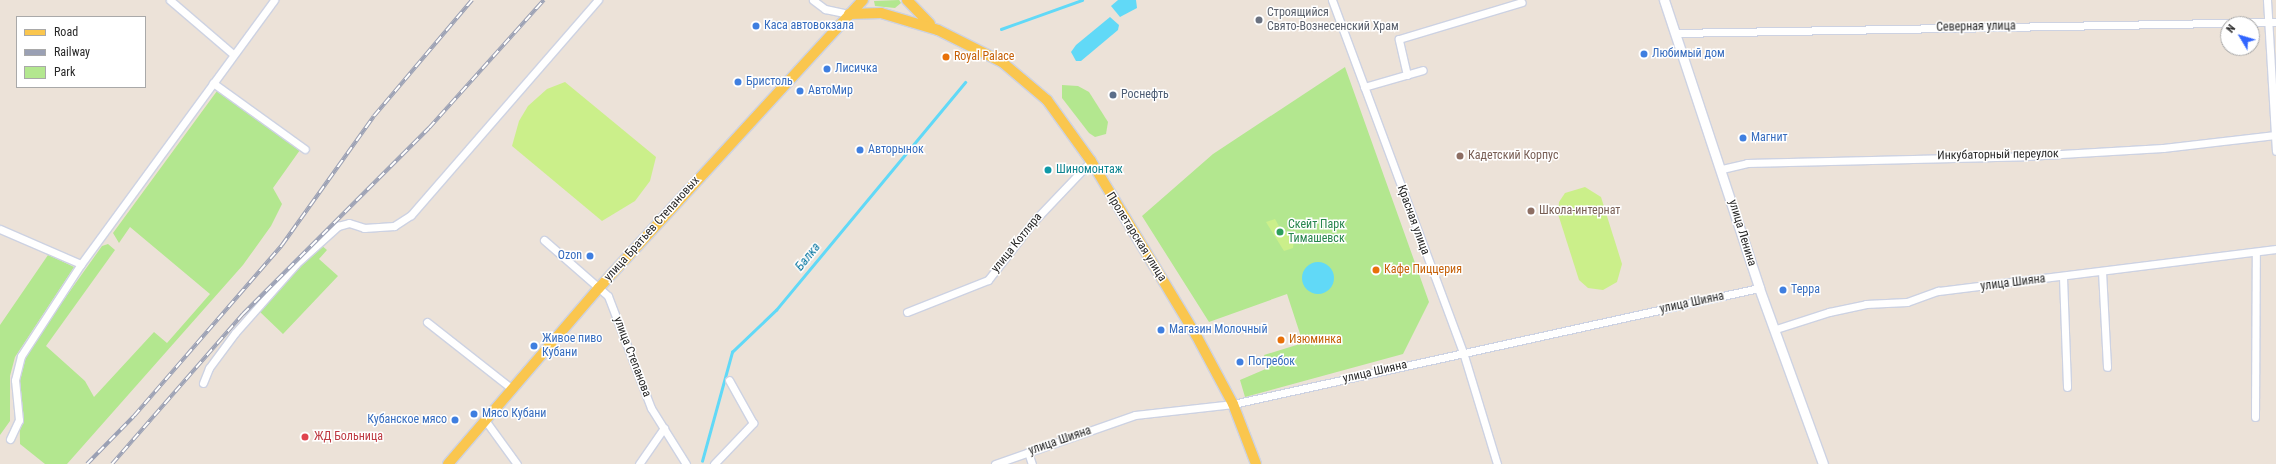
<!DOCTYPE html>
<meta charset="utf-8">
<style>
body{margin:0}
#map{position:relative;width:2276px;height:464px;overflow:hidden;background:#ece2d8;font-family:"Roboto Condensed",sans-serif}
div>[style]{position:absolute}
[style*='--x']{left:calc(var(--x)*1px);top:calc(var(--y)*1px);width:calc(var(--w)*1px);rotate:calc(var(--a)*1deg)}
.green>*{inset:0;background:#b3e78f}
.pitch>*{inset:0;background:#cbef8a}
.water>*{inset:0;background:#61d9f7}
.round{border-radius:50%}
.stream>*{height:2.5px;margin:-1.25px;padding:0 1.25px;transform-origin:1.25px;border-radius:1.25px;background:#61d9f7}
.roads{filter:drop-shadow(1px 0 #cdd2e2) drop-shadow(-1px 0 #cdd2e2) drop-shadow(0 1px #cdd2e2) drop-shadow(0 -1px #cdd2e2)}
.minor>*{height:7px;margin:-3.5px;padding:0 3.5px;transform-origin:3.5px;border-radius:3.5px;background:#fff}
.secondary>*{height:9px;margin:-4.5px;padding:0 4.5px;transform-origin:4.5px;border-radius:4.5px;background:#fff}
.primary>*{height:10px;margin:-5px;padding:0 5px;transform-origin:5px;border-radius:5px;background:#fac64e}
.rail>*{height:4px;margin-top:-2px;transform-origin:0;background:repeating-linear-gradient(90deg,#fff 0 8px,#9aa0b4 0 16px);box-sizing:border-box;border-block:1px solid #9aa0b4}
.dots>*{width:11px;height:11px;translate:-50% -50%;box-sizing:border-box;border:2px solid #fff;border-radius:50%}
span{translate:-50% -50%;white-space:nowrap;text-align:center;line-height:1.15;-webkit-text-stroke:3px #fff;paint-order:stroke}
.worship-label{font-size:12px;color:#5b616d}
.left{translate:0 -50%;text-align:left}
.shop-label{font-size:12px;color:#366cbe}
.right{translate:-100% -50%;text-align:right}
.street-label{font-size:12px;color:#282828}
.food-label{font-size:12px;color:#c56008}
.service-label{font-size:12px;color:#4e5e75}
.education-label{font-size:12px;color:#785e54}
.culture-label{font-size:12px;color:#0d838f}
.leisure-label{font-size:12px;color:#27864d}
.health-label{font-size:12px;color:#be3a42}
.water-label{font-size:13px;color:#04749f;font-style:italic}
.legend{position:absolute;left:16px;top:16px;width:130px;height:72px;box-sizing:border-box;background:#fff;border:1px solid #a9a9a9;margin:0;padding:5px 7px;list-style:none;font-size:12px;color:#282828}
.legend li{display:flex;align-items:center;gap:8px;height:20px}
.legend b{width:20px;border:1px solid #a9a9a9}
.north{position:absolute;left:2220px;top:16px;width:40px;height:40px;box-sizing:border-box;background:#fff;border:1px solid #a9a9a9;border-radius:50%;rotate:308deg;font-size:11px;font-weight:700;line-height:16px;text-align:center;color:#282828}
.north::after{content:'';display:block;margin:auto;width:14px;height:18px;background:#3165ff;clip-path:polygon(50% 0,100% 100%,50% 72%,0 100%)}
</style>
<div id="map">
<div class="green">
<div style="clip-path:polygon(899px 0,901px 3px,895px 8px,875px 6px,874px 1px)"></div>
<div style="clip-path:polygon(1345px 67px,1429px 302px,1403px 354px,1245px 397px,1240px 380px,1268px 368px,1264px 355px,1303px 343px,1287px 294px,1209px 322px,1142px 216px,1213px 154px)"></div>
<div style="clip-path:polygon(1062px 85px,1078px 86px,1089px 92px,1108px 122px,1106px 134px,1095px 137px,1089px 133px,1062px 98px)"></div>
<div style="clip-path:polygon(217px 91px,300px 150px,273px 188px,282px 204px,271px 226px,243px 265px,67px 464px,45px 464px,20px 444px,19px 373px,26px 353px,102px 246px,108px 244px,115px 250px,46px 346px,85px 381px,94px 397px,154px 332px,167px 343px,210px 294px,130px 227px,119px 243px,113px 233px)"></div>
<div style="clip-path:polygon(0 232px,74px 267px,15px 357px,10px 376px,10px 421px,0 435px,0 325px,48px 255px)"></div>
<div style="clip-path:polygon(321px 245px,327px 250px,319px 259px,338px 276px,283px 334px,259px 311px)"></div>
</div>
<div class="pitch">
<div style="clip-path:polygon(565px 82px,656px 157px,650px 181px,635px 201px,602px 221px,512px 146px,519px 121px,528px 106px,547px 89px)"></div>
<div style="clip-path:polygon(1585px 187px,1601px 197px,1622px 264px,1617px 282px,1603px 290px,1588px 288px,1579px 280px,1558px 214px,1559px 202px,1565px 193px)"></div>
<div style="clip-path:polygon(1275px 219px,1280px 228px,1294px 237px,1293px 248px,1284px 251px,1266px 222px)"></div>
</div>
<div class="water">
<div style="clip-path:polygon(1118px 0,1136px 0,1137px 8px,1120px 17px,1111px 6px)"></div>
<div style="clip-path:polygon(1110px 17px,1119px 25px,1118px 30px,1081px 61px,1076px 61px,1071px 52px,1076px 45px)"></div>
<div class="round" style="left:1302px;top:262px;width:32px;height:32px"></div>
</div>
<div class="stream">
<div style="--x:1001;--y:29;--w:86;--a:-19.7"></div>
<div style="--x:702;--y:461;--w:113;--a:-74.6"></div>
<div style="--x:732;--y:352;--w:61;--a:-43.7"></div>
<div style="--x:776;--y:310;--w:296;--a:-50.3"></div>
</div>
<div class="roads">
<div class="minor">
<div style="--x:170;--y:0;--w:83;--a:40.6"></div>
<div style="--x:813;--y:0;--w:15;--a:37"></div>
<div style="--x:825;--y:9;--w:25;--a:12"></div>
<div style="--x:1332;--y:0;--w:376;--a:69.6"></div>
<div style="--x:1463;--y:352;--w:117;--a:73.1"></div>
<div style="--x:2267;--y:0;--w:151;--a:86.6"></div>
<div style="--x:1675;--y:33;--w:601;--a:-1.05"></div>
<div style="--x:1407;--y:75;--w:37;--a:-103"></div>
<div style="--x:1399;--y:39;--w:128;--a:-16.7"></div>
<div style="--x:213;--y:83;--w:113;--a:35.7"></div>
<div style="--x:1364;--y:87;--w:61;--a:-16.1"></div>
<div style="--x:1722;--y:169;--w:26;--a:-13"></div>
<div style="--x:1747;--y:163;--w:280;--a:-1.4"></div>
<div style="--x:2027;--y:156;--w:136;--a:-3.4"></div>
<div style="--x:2163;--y:148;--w:113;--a:-6.6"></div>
<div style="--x:0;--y:229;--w:88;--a:23.4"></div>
<div style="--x:544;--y:240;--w:85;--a:41.2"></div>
<div style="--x:608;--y:296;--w:120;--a:69"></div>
<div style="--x:651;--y:408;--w:66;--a:58"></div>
<div style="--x:2102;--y:271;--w:96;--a:87"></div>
<div style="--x:2063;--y:277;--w:110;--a:87.9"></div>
<div style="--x:907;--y:312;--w:87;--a:-21.6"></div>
<div style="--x:988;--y:280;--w:73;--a:-52.2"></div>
<div style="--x:1033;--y:222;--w:84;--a:-46.4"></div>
<div style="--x:427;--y:322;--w:108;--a:38.2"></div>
<div style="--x:1776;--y:329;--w:56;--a:-17.8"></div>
<div style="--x:1829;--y:312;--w:38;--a:-12"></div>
<div style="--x:1866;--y:304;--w:41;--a:-2.8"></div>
<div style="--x:1907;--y:302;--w:33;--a:-20"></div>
<div style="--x:1938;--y:291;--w:341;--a:-7.1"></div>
<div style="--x:203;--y:383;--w:16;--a:-68"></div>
<div style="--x:209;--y:368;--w:44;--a:-53.4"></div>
<div style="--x:235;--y:333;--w:92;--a:-48.5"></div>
<div style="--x:296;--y:264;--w:57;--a:-42.1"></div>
<div style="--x:338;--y:226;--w:11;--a:-15"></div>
<div style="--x:349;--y:223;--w:16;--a:18"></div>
<div style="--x:364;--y:228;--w:30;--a:-4"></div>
<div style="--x:394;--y:226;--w:20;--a:-33"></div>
<div style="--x:411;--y:215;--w:285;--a:-49"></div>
<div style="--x:2255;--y:417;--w:165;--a:-89.7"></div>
<div style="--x:485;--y:420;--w:54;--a:54"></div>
<div style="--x:10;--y:439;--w:21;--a:-65"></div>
<div style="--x:19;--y:420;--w:40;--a:-95.7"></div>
<div style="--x:15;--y:380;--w:25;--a:-76"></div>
<div style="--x:21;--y:356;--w:110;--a:-56.9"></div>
<div style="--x:81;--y:264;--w:327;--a:-53.8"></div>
<div style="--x:1028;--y:452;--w:13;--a:72"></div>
<div style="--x:639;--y:464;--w:44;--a:-55.2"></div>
<div style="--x:714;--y:464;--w:57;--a:-46.4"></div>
<div style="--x:753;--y:423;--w:49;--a:-119.2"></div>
<div style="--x:995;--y:464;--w:148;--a:-19.3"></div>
<div style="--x:1135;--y:415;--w:99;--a:-6.4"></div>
<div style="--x:1233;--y:404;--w:539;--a:-12.44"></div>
</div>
<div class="secondary">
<div style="--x:1664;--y:0;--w:303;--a:71.7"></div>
<div style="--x:1759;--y:288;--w:187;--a:70"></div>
</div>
<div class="primary">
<div style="--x:907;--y:0;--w:33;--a:46"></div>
<div style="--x:849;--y:14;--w:32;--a:-2"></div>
<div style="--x:881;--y:13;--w:59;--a:16.6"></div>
<div style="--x:938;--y:30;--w:72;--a:26.6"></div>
<div style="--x:1002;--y:62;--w:59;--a:40.2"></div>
<div style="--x:1047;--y:100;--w:75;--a:54.2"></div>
<div style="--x:1091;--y:161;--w:203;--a:58.9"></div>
<div style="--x:1196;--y:335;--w:78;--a:61.8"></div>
<div style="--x:1233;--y:404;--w:64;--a:69"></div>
<div style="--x:448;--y:464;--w:232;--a:-49.4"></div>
<div style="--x:599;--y:288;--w:391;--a:-47.5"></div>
</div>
</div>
<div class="rail">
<div style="--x:87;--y:464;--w:67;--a:-45.6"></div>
<div style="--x:134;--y:416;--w:226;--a:-49.1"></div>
<div style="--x:282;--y:245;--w:158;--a:-54.5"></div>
<div style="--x:374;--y:116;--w:152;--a:-49.8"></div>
<div style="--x:112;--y:464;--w:199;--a:-48.9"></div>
<div style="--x:243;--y:314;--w:263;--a:-45"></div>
<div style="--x:429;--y:128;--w:172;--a:-48.1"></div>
</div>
<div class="dots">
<div style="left:1259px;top:20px;background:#6b7280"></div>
<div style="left:756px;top:26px;background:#3f7fe0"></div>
<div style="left:1644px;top:54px;background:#3f7fe0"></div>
<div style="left:946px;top:57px;background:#e8710a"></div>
<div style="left:827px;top:69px;background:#3f7fe0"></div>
<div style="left:738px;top:82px;background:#3f7fe0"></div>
<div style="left:800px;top:91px;background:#3f7fe0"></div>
<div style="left:1113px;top:95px;background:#5c6f8a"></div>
<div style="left:1743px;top:138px;background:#3f7fe0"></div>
<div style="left:860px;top:150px;background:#3f7fe0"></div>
<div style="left:1460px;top:156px;background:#8d6e63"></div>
<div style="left:1048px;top:170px;background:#0f9aa8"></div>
<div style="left:1531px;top:211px;background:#8d6e63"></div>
<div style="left:1280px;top:232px;background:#2e9e5b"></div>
<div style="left:590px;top:256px;background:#3f7fe0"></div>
<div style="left:1376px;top:270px;background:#e8710a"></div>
<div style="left:1783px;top:290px;background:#3f7fe0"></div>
<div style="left:1161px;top:330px;background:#3f7fe0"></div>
<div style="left:1281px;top:340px;background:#e8710a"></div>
<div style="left:534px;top:346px;background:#3f7fe0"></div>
<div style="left:1240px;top:362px;background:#3f7fe0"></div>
<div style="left:474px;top:414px;background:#3f7fe0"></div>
<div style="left:455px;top:420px;background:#3f7fe0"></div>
<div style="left:305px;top:437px;background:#e0444e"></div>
</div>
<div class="worship-label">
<span class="left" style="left:1267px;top:20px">Строящийся<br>Свято-Вознесенский Храм</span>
</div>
<div class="shop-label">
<span class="left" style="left:764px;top:26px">Каса автовокзала</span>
<span class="left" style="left:1652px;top:54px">Любимый дом</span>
<span class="left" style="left:835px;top:69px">Лисичка</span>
<span class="left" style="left:746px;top:82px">Бристоль</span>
<span class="left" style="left:808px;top:91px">АвтоМир</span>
<span class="left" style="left:1751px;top:138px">Магнит</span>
<span class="left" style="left:868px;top:150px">Авторынок</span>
<span class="right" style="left:582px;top:256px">Ozon</span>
<span class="left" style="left:1791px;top:290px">Терра</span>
<span class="left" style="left:1169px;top:330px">Магазин Молочный</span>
<span class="left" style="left:542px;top:346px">Живое пиво<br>Кубани</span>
<span class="left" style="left:1248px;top:362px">Погребок</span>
<span class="left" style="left:482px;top:414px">Мясо Кубани</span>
<span class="right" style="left:447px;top:420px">Кубанское мясо</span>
</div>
<div class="street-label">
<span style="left:1976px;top:27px;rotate:-1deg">Северная улица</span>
<span style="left:1998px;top:155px;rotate:-1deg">Инкубаторный переулок</span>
<span style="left:1413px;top:220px;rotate:70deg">Красная улица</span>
<span style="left:652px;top:229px;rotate:-48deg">улица Братьев Степановых</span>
<span style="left:1742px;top:233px;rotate:73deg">улица Ленина</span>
<span style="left:1136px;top:237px;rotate:58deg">Пролетарская улица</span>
<span style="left:1017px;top:243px;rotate:-51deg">улица Котляра</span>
<span style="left:2013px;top:283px;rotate:-7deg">улица Шияна</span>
<span style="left:1692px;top:303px;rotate:-12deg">улица Шияна</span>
<span style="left:632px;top:357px;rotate:69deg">улица Степанова</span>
<span style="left:1375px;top:372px;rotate:-13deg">улица Шияна</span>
<span style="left:1060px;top:441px;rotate:-19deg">улица Шияна</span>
</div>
<div class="food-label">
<span class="left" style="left:954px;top:57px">Royal Palace</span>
<span class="left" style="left:1384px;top:270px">Кафе Пиццерия</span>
<span class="left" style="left:1289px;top:340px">Изюминка</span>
</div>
<div class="service-label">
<span class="left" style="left:1121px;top:95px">Роснефть</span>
</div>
<div class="education-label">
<span class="left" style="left:1468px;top:156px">Кадетский Корпус</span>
<span class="left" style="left:1539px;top:211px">Школа-интернат</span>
</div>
<div class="culture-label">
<span class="left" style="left:1056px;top:170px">Шиномонтаж</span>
</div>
<div class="leisure-label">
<span class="left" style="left:1288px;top:232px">Скейт Парк<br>Тимашевск</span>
</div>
<div class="health-label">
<span class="left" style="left:314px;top:437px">ЖД Больница</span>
</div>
<div class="water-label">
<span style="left:808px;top:257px;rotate:-51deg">Балка</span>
</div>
<ul class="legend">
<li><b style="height:5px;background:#fac64e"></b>Road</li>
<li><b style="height:5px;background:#9aa0b4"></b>Railway</li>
<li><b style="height:11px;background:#b3e78f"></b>Park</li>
</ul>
<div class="north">N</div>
</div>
